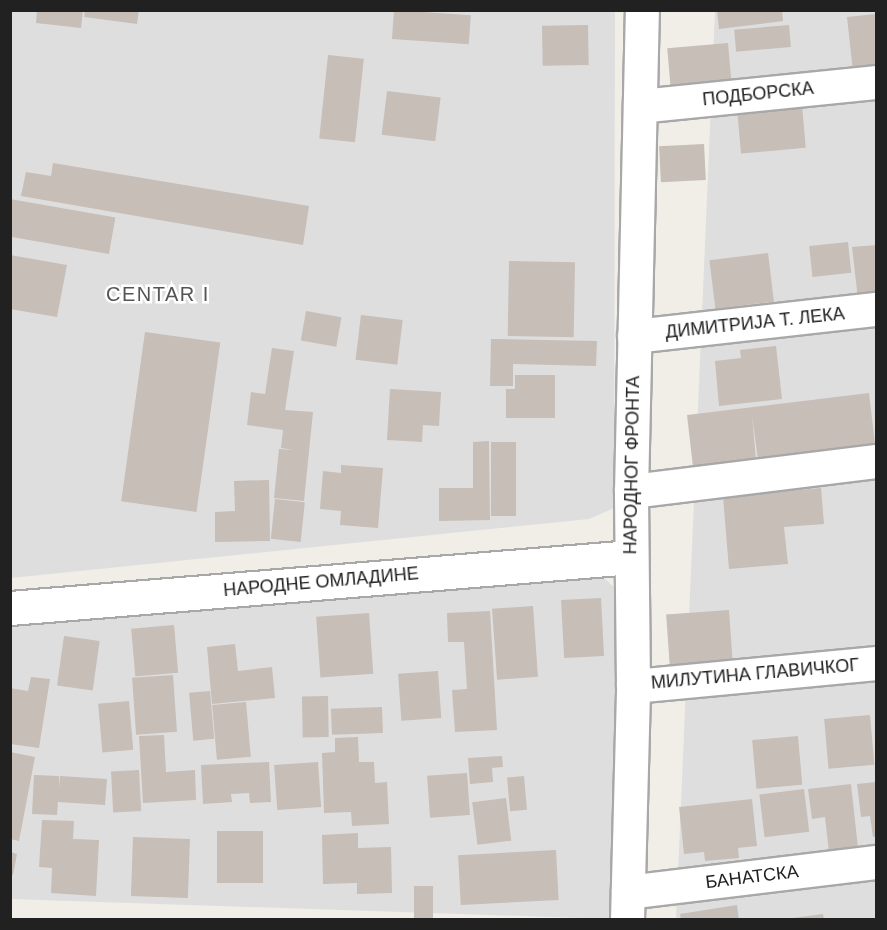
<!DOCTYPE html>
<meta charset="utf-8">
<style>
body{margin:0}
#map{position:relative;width:887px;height:930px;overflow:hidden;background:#f1eee8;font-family:Helvetica,sans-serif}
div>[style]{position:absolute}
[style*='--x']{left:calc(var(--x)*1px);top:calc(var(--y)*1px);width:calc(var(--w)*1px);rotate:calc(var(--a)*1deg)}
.residential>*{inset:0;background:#dfdede}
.building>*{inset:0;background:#c6beb7;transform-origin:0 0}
.roads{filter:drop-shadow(2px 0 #a8a8a8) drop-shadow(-2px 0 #a8a8a8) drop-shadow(0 2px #a8a8a8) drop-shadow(0 -2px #a8a8a8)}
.street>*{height:33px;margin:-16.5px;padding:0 16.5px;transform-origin:16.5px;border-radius:16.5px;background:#fff}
span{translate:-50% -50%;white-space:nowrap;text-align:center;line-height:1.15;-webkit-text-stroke:5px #fff;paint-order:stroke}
.street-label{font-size:18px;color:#212121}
.neighbourhood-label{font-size:20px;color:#545454;letter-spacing:1.5px}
.frame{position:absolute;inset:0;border:12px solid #212121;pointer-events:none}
</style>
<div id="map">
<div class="residential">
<div style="clip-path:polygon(12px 11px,615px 11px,614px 508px,589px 519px,11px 578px)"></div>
<div style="clip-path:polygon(715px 11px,876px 11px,876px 919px,676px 920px)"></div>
<div style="clip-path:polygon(603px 577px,617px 590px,610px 919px,11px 899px,11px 623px)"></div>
</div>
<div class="building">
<div style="clip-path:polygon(37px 10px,83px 10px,81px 28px,36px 23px)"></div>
<div style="clip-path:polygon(85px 10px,139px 10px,137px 24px,84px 17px)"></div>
<div style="left:394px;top:10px;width:77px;height:29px;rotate:4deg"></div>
<div style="clip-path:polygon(717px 10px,782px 10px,783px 21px,719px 29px)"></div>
<div style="clip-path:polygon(876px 14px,876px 69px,853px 72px,847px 17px)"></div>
<div style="left:588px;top:25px;width:40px;height:46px;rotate:89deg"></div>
<div style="left:789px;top:25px;width:22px;height:55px;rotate:85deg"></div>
<div style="left:728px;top:43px;width:45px;height:61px;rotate:85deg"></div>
<div style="left:328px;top:55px;width:36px;height:84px;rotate:6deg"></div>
<div style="left:387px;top:91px;width:54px;height:44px;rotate:7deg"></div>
<div style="left:802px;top:105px;width:43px;height:65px;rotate:85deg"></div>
<div style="left:704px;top:144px;width:36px;height:45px;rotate:87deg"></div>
<div style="clip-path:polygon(53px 163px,309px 206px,303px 245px,21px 196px,26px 172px,51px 176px)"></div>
<div style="left:10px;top:199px;width:107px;height:37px;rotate:10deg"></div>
<div style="left:848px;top:242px;width:31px;height:39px;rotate:84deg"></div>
<div style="clip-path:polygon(876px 245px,876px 297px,858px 299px,852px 247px)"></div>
<div style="left:768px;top:253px;width:49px;height:59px;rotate:83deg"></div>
<div style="clip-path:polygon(10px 255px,67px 265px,57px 317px,10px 309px)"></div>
<div style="left:509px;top:261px;width:66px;height:75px;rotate:1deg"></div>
<div style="left:306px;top:311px;width:36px;height:30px;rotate:10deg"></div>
<div style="left:361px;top:315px;width:42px;height:45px;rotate:7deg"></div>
<div style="left:145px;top:332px;width:76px;height:171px;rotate:8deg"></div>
<div style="clip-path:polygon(491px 339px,597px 341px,596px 366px,513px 364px,513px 386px,490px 386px)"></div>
<div style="clip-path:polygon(776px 346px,782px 399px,719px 406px,715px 361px,741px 358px,740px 350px)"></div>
<div style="clip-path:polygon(272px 348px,294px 351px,285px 410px,313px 412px,304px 501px,274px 498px,279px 449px,294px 450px,281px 448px,283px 430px,247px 425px,251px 392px,265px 394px)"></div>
<div style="clip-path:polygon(515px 375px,555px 375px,555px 418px,506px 418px,506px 389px,515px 389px)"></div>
<div style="clip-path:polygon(390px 389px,441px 392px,439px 426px,423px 425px,422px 442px,387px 440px)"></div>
<div style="clip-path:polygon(869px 393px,876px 453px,759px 467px,752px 415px,756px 460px,693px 467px,687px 415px)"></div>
<div style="clip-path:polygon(489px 441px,490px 520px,439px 521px,439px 488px,473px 488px,473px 442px)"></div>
<div style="left:491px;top:442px;width:25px;height:74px"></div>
<div style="clip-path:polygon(341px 465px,383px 468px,378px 528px,340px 525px,341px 511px,320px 509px,323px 471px,341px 473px)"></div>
<div style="clip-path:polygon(269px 480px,270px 541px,215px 542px,215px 512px,235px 511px,234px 481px)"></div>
<div style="clip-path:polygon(821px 488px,824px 524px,784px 527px,788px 564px,729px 569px,723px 497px)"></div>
<div style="left:275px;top:499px;width:30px;height:40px;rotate:6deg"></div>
<div style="left:601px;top:598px;width:58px;height:40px;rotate:87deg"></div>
<div style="left:533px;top:606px;width:71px;height:41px;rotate:86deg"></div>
<div style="left:729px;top:610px;width:54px;height:63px;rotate:86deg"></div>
<div style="clip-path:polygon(490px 611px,497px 730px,455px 732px,452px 690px,467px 689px,464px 642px,448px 642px,447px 613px)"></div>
<div style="left:369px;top:613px;width:61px;height:53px;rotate:86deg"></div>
<div style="left:174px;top:625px;width:48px;height:43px;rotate:85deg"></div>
<div style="left:64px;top:636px;width:36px;height:50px;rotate:8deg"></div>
<div style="clip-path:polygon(235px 644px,238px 671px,272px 667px,275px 698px,212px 704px,207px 647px)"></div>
<div style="left:438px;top:671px;width:47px;height:40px;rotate:86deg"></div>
<div style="left:173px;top:675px;width:57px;height:41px;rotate:86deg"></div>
<div style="clip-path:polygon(31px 677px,50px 679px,39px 748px,10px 744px,10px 688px,28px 691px)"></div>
<div style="left:210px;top:691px;width:48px;height:21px;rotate:85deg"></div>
<div style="left:328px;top:696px;width:41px;height:26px;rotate:89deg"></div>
<div style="left:129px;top:701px;width:49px;height:31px;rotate:85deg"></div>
<div style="left:246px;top:702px;width:55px;height:34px;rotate:85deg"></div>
<div style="left:382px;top:707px;width:26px;height:51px;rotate:88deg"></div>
<div style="left:870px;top:715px;width:50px;height:46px;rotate:85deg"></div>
<div style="clip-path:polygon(164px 735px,166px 772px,195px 770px,196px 800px,143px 803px,139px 736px)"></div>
<div style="left:798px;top:736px;width:49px;height:46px;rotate:85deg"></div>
<div style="clip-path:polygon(358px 737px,359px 762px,374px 762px,375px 783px,387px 782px,389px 824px,352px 826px,351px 812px,324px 813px,322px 753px,335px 752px,335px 738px)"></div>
<div style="clip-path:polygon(10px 752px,35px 757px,19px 841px,10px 839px)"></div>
<div style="clip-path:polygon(502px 756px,503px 767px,492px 768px,493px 782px,470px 784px,468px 758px)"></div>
<div style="clip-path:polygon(269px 762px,271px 802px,250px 803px,249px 793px,231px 794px,232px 802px,203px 804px,201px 765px)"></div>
<div style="left:318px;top:762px;width:45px;height:44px;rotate:86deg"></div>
<div style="left:139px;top:770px;width:41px;height:28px;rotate:87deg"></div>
<div style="left:467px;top:773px;width:42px;height:40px;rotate:86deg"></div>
<div style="clip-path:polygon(34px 775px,59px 776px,60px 788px,60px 776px,107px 779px,105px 805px,58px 802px,57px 815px,32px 814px)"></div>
<div style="left:524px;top:776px;width:34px;height:17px;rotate:85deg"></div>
<div style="clip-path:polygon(876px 782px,876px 836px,873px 837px,870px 816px,861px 817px,857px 784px)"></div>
<div style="clip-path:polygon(851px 784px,858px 848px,829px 852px,825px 817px,812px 819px,808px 789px)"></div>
<div style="left:804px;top:789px;width:43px;height:45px;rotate:83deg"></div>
<div style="left:506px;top:798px;width:43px;height:34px;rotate:83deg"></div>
<div style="clip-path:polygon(752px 799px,757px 846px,738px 848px,739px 858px,705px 861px,704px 852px,684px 854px,679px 807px)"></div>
<div style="clip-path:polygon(42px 820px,74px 821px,73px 839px,99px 840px,96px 896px,51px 893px,52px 868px,39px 867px)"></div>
<div style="left:217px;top:831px;width:46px;height:52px"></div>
<div style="clip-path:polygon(358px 833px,358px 848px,391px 847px,392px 893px,357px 894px,357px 883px,323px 884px,322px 835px)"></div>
<div style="left:133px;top:837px;width:57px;height:59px;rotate:2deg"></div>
<div style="left:556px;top:850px;width:50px;height:98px;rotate:87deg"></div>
<div style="clip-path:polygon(10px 852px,17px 854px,13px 875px,10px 874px)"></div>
<div style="left:414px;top:886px;width:19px;height:34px"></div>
<div style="clip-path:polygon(737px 905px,739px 920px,681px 920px,680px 914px)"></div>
<div style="clip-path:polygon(823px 914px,824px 920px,793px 920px,793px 918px)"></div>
</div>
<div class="roads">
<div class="street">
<div style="--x:640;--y:106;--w:237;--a:-5.8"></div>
<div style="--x:634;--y:336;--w:244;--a:-6.4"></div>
<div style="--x:631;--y:491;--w:247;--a:-7"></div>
<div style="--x:10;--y:608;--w:623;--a:-4.69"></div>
<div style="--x:633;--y:686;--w:244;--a:-5.4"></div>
<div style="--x:628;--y:892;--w:250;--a:-6.9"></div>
<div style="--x:627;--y:920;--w:234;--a:-88.5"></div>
<div style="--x:633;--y:686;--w:195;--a:-90.6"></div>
<div style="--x:631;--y:491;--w:481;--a:-88.7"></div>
</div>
</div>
<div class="street-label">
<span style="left:758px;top:94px;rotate:-6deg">ПОДБОРСКА</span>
<span style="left:755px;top:323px;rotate:-6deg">ДИМИТРИЈА Т. ЛЕКА</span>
<span style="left:632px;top:465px;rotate:-89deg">НАРОДНОГ ФРОНТА</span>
<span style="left:321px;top:582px;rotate:-5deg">НАРОДНЕ ОМЛАДИНЕ</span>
<span style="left:755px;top:674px;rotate:-5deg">МИЛУТИНА ГЛАВИЧКОГ</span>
<span style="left:752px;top:877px;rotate:-7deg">БАНАТСКА</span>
</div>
<div class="neighbourhood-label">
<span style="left:158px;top:294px">CENTAR I</span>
</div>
<div class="frame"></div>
</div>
